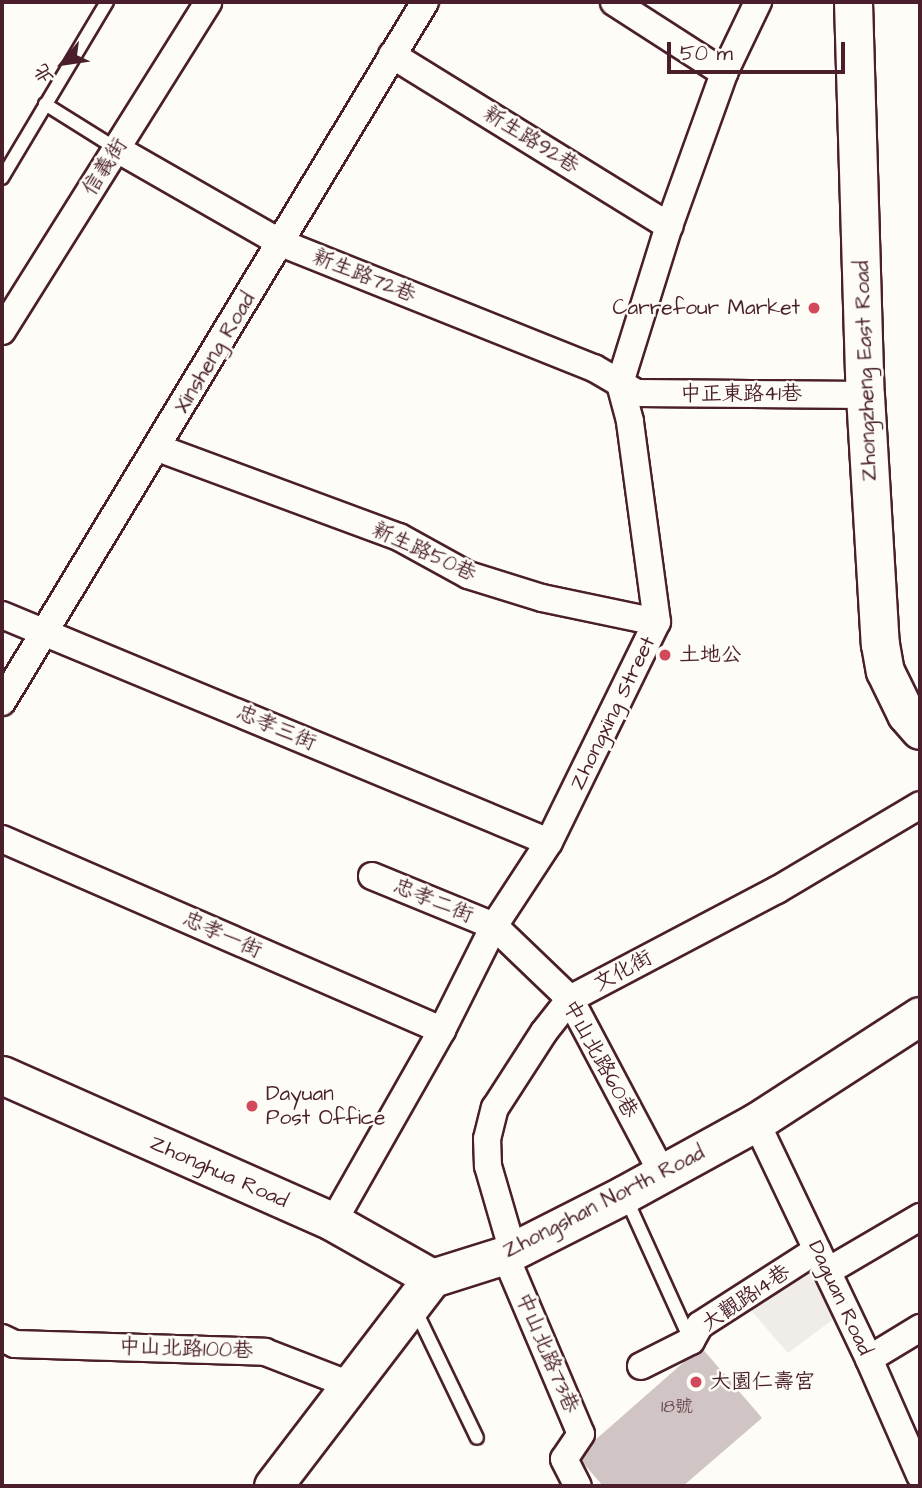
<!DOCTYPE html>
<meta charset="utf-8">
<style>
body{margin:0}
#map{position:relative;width:922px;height:1488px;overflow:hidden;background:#fdfcf7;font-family:"Architects Daughter","LXGW WenKai TC",sans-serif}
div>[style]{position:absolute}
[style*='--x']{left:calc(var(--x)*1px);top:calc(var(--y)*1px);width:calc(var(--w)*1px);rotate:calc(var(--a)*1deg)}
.built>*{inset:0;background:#f0ece8}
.building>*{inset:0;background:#d0c5c4}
.roads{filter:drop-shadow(2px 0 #4a1f2b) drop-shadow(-2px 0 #4a1f2b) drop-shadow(0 2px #4a1f2b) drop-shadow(0 -2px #4a1f2b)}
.lane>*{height:12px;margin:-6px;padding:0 6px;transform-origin:6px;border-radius:6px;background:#fdfcf7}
.street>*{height:26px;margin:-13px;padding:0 13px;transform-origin:13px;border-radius:13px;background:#fdfcf7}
.secondary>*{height:37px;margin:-18.5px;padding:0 18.5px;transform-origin:18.5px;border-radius:18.5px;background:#fdfcf7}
.dots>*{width:19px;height:19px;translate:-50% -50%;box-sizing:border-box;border:4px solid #fdfcf7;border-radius:50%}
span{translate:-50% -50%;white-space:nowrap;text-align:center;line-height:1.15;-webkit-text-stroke:5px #fdfcf7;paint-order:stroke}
.number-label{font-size:18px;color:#6c4851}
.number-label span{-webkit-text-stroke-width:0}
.street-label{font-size:21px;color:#4a1f2b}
.poi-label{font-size:21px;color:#4a1f2b}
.right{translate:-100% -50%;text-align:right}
.left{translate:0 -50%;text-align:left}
.frame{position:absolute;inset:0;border:4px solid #4a1f2b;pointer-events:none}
.north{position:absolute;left:28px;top:28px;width:70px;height:70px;-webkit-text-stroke:5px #fdfcf7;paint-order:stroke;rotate:241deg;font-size:19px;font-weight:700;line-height:28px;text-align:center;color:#4a1f2b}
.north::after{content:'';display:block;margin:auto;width:24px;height:32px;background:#4a1f2b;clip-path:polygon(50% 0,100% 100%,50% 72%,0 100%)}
.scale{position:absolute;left:667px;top:42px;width:178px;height:32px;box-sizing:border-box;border:4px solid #4a1f2b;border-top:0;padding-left:9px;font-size:21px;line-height:24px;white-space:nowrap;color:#4a1f2b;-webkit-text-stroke:5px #fdfcf7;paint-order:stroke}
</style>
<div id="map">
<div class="built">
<div style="clip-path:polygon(812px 1262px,835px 1318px,788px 1353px,750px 1309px)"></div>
</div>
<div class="building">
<div style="clip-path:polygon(701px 1347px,762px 1418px,683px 1486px,603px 1486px,577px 1456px)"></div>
</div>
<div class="roads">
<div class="lane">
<div style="--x:45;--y:104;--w:85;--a:32"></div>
<div style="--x:2;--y:178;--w:205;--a:-59.2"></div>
<div style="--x:626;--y:1198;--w:157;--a:65.6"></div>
<div style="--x:414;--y:1307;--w:145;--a:64.3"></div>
</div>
<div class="street">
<div style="--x:614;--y:2;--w:131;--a:32.8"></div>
<div style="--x:392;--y:55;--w:326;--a:31.7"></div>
<div style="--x:117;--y:149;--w:189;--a:29.8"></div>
<div style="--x:281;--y:243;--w:337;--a:21.8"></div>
<div style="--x:594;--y:368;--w:50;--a:30.2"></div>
<div style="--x:637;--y:393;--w:228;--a:0.5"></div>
<div style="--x:2;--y:331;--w:388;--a:-57.9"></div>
<div style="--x:158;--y:448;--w:257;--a:20.3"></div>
<div style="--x:399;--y:537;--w:79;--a:28.8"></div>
<div style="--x:468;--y:575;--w:77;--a:17.3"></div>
<div style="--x:542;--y:598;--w:117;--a:11.8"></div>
<div style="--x:2;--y:615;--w:592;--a:22.54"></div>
<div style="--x:2;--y:702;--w:818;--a:-58.86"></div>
<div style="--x:2;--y:839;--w:480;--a:23.5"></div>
<div style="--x:372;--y:876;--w:132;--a:22.3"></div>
<div style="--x:494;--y:926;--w:105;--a:43.8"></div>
<div style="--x:570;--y:999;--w:197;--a:62.1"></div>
<div style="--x:756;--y:1122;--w:263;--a:64.5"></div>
<div style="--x:869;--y:1359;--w:127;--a:66.3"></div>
<div style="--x:333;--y:1222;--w:221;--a:-60.4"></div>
<div style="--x:442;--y:1030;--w:116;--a:-63.4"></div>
<div style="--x:494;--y:926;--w:100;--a:-56.8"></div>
<div style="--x:549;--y:842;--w:245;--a:-63.9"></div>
<div style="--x:657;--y:622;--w:203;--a:-97.7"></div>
<div style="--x:630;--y:421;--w:39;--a:-105"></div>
<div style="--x:620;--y:383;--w:164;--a:-72.7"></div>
<div style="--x:669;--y:226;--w:163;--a:-70.2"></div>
<div style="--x:724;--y:73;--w:79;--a:-64.4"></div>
<div style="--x:513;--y:1252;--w:90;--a:-106.2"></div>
<div style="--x:488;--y:1166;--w:27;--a:-92"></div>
<div style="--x:487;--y:1139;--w:32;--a:-76"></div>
<div style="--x:495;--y:1108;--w:90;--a:-57.2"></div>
<div style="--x:544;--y:1032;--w:42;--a:-51.8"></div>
<div style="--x:570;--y:999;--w:234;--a:-27.8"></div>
<div style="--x:777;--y:890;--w:166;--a:-30.7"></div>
<div style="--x:505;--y:1255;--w:194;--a:67"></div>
<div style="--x:581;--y:1434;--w:30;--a:124"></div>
<div style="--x:564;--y:1459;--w:30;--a:63"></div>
<div style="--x:828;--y:1271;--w:107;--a:-30.4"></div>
<div style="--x:2;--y:1338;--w:14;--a:25"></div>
<div style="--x:15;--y:1344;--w:250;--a:1.8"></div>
<div style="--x:265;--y:1352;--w:91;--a:21.2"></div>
<div style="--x:869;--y:1359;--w:60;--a:-31.3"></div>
<div style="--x:641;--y:1366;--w:56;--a:-26.6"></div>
<div style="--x:691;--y:1341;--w:18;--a:-61"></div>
<div style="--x:700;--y:1325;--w:139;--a:-32.7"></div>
</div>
<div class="secondary">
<div style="--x:853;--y:2;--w:393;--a:88.3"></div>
<div style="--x:865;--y:395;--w:249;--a:86.6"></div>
<div style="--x:880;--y:644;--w:27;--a:80"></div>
<div style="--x:885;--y:671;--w:48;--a:64"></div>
<div style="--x:906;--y:714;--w:21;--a:49"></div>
<div style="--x:2;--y:1075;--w:362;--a:23.9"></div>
<div style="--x:333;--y:1222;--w:114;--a:29.5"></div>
<div style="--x:273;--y:1486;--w:262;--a:-52.6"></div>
<div style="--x:432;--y:1278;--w:77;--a:-17.5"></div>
<div style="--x:505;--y:1255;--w:135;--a:-26.9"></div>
<div style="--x:625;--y:1194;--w:149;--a:-28.8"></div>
<div style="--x:756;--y:1122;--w:195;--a:-32.9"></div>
</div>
</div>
<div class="dots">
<div style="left:814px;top:308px;background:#d1495b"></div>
<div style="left:665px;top:655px;background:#d1495b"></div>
<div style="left:252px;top:1106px;background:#d1495b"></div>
<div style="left:696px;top:1382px;background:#d1495b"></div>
</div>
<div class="number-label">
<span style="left:677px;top:1407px">18號</span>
</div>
<div class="street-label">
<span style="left:531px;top:140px;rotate:32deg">新生路92巷</span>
<span style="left:105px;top:167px;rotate:-57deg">信義街</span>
<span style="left:364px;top:276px;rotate:22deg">新生路72巷</span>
<span style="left:215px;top:353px;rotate:-59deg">Xinsheng Road</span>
<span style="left:866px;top:371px;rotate:-92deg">Zhongzheng East Road</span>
<span style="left:741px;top:394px">中正東路41巷</span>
<span style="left:424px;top:552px;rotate:25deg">新生路50巷</span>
<span style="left:613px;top:713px;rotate:-64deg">Zhongxing Street</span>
<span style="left:276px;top:728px;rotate:23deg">忠孝三街</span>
<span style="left:433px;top:901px;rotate:22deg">忠孝二街</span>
<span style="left:222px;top:935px;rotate:24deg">忠孝一街</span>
<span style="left:623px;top:971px;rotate:-28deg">文化街</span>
<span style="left:600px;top:1059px;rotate:61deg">中山北路60巷</span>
<span style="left:219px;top:1172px;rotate:24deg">Zhonghua Road</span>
<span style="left:604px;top:1202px;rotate:-27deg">Zhongshan North Road</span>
<span style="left:746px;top:1298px;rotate:-34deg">大觀路14巷</span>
<span style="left:840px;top:1298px;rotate:65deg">Daguan Road</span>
<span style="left:186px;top:1349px;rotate:2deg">中山北路100巷</span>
<span style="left:547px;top:1353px;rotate:67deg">中山北路73巷</span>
</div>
<div class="poi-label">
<span class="right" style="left:800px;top:308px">Carrefour Market</span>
<span class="left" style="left:679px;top:655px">土地公</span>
<span class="left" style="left:266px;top:1106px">Dayuan<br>Post Office</span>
<span class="left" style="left:710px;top:1382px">大園仁壽宮</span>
</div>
<div class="frame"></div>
<div class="north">北</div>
<div class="scale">50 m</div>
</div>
